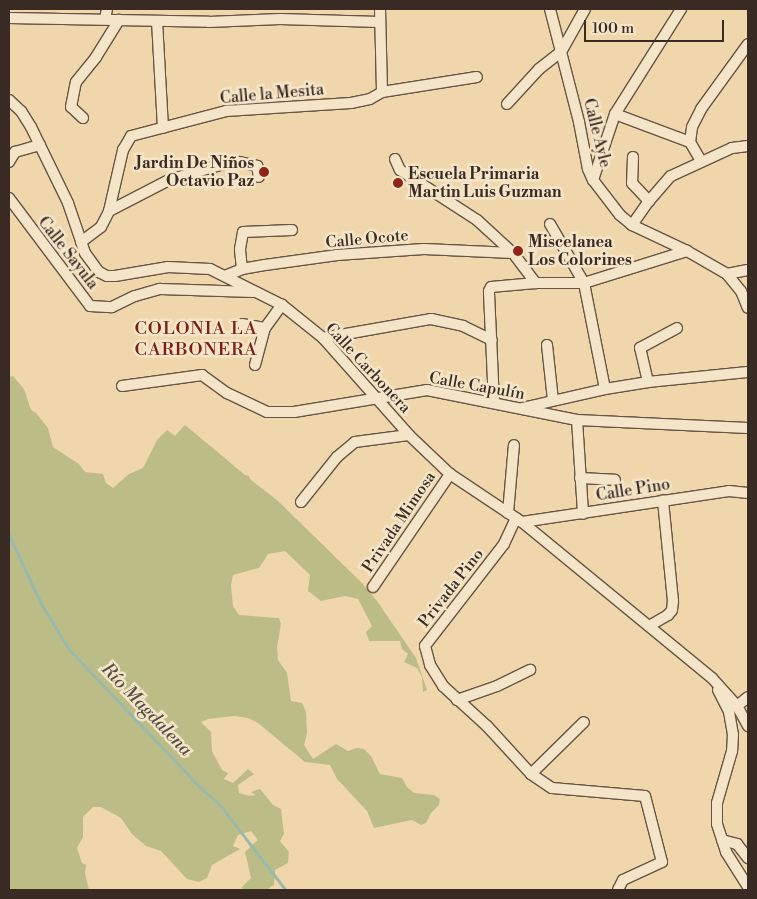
<!DOCTYPE html>
<meta charset="utf-8">
<style>
body{margin:0}
#map{position:relative;width:757px;height:899px;overflow:hidden;background:#efd7ab;font-family:"Libre Bodoni",serif}
div>[style]{position:absolute}
[style*='--x']{left:calc(var(--x)*1px);top:calc(var(--y)*1px);width:calc(var(--w)*1px);rotate:calc(var(--a)*1deg)}
.green>*{inset:0;background:#bcbd86}
.stream>*{height:2.5px;margin:-1.25px;padding:0 1.25px;transform-origin:1.25px;border-radius:1.25px;background:#9ab9ac}
.roads{filter:drop-shadow(1px 0 #665546) drop-shadow(-1px 0 #665546) drop-shadow(0 1px #665546) drop-shadow(0 -1px #665546)}
.minor>*{height:10px;margin:-5px;padding:0 5px;transform-origin:5px;border-radius:5px;background:#f5e5c8}
.dots>*{width:14px;height:14px;translate:-50% -50%;box-sizing:border-box;border:2px solid #f5e5c8;border-radius:50%}
span{translate:-50% -50%;white-space:nowrap;text-align:center;line-height:1.15;-webkit-text-stroke:5px #f5e5c8;paint-order:stroke}
.street-label{font-size:16px;color:#392a24}
.poi-label{font-size:16px;color:#392a24;font-weight:700}
.right{translate:-100% -50%;text-align:right}
.left{translate:0 -50%;text-align:left}
.neighbourhood-label{font-size:18px;color:#7a1f14;letter-spacing:1px}
.water-label{font-size:18px;color:#514e46;font-style:italic}
.frame{position:absolute;inset:0;border:10px solid #392a24;pointer-events:none}
.scale{position:absolute;left:584px;top:20px;width:140px;height:22px;box-sizing:border-box;border:2px solid #392a24;border-top:0;padding-left:6px;font-size:15px;line-height:18px;white-space:nowrap;color:#392a24;-webkit-text-stroke:4px #f5e5c8;paint-order:stroke}
</style>
<div id="map">
<div class="green">
<div style="clip-path:polygon(13px 376px,24px 389px,31px 410px,36px 413px,48px 428px,53px 447px,79px 464px,85px 472px,103px 474px,106px 483px,113px 488px,129px 474px,143px 468px,157px 440px,167px 430px,175px 436px,185px 425px,245px 475px,249px 476px,250px 479px,278px 501px,362px 583px,377px 601px,416px 658px,427px 690px,423px 692px,422px 677px,417px 668px,404px 662px,408px 654px,402px 649px,400px 641px,369px 641px,366px 632px,372px 626px,358px 599px,345px 596px,321px 601px,308px 591px,310px 575px,285px 551px,268px 554px,259px 568px,233px 575px,231px 585px,233px 606px,239px 615px,279px 618px,281px 624px,277px 647px,278px 660px,287px 673px,291px 701px,302px 703px,306px 712px,307px 733px,304px 745px,313px 759px,336px 744px,348px 751px,357px 748px,364px 749px,371px 756px,380px 774px,402px 778px,407px 787px,414px 793px,434px 795px,440px 799px,439px 805px,431px 813px,426px 823px,421px 825px,412px 820px,374px 828px,367px 811px,337px 779px,330px 765px,305px 762px,258px 723px,248px 718px,234px 716px,208px 719px,201px 722px,211px 732px,212px 751px,222px 770px,228px 773px,224px 779px,233px 783px,248px 769px,254px 774px,238px 785px,239px 793px,250px 796px,256px 795px,251px 792px,260px 789px,273px 805px,281px 809px,284px 834px,280px 841px,289px 852px,288px 863px,275px 870px,274px 885px,266px 890px,247px 890px,241px 888px,251px 878px,245px 852px,258px 840px,251px 831px,238px 835px,233px 846px,240px 849px,212px 865px,207px 878px,199px 882px,187px 879px,161px 851px,146px 846px,132px 834px,121px 818px,101px 807px,93px 807px,83px 817px,83px 837px,77px 848px,82px 863px,86px 865px,85px 873px,89px 890px,9px 890px,9px 377px)"></div>
</div>
<div class="stream">
<div style="--x:9;--y:534;--w:76;--a:65.1"></div>
<div style="--x:41;--y:603;--w:54;--a:58.7"></div>
<div style="--x:69;--y:649;--w:189;--a:46.5"></div>
<div style="--x:199;--y:786;--w:30;--a:42"></div>
<div style="--x:221;--y:806;--w:106;--a:52.3"></div>
</div>
<div class="roads">
<div class="minor">
<div style="--x:380;--y:9;--w:83;--a:88.6"></div>
<div style="--x:550;--y:9;--w:117;--a:75.6"></div>
<div style="--x:579;--y:122;--w:48;--a:79.2"></div>
<div style="--x:588;--y:169;--w:12;--a:66"></div>
<div style="--x:593;--y:180;--w:44;--a:52.4"></div>
<div style="--x:620;--y:215;--w:16;--a:40"></div>
<div style="--x:632;--y:225;--w:61;--a:25.3"></div>
<div style="--x:687;--y:251;--w:46;--a:29.9"></div>
<div style="--x:727;--y:274;--w:22;--a:51"></div>
<div style="--x:741;--y:291;--w:18;--a:68"></div>
<div style="--x:9;--y:18;--w:200;--a:1.1"></div>
<div style="--x:209;--y:22;--w:71;--a:-2.4"></div>
<div style="--x:280;--y:19;--w:99;--a:1.7"></div>
<div style="--x:105;--y:19;--w:10;--a:-79"></div>
<div style="--x:157;--y:21;--w:107;--a:86.8"></div>
<div style="--x:9;--y:100;--w:16;--a:43"></div>
<div style="--x:21;--y:111;--w:19;--a:58"></div>
<div style="--x:31;--y:127;--w:85;--a:64"></div>
<div style="--x:68;--y:203;--w:53;--a:71.2"></div>
<div style="--x:85;--y:253;--w:24;--a:54"></div>
<div style="--x:99;--y:272;--w:9;--a:27"></div>
<div style="--x:107;--y:276;--w:8;--a:0"></div>
<div style="--x:115;--y:276;--w:54;--a:-9.6"></div>
<div style="--x:168;--y:267;--w:42;--a:2.7"></div>
<div style="--x:210;--y:269;--w:80;--a:26.6"></div>
<div style="--x:282;--y:305;--w:53;--a:38.8"></div>
<div style="--x:323;--y:338;--w:130;--a:48.4"></div>
<div style="--x:409;--y:435;--w:57;--a:43.6"></div>
<div style="--x:450;--y:474;--w:87;--a:33.7"></div>
<div style="--x:522;--y:522;--w:246;--a:39.4"></div>
<div style="--x:712;--y:678;--w:38;--a:48"></div>
<div style="--x:737;--y:706;--w:23;--a:61"></div>
<div style="--x:507;--y:104;--w:47;--a:-47.6"></div>
<div style="--x:539;--y:69;--w:28;--a:-38"></div>
<div style="--x:561;--y:52;--w:49;--a:-60.8"></div>
<div style="--x:615;--y:114;--w:80;--a:20.5"></div>
<div style="--x:83;--y:118;--w:16;--a:-137"></div>
<div style="--x:71;--y:107;--w:25;--a:-79"></div>
<div style="--x:76;--y:82;--w:32;--a:-51"></div>
<div style="--x:96;--y:57;--w:44;--a:-58.1"></div>
<div style="--x:633;--y:157;--w:26;--a:92"></div>
<div style="--x:632;--y:183;--w:25;--a:47"></div>
<div style="--x:395;--y:159;--w:12;--a:66"></div>
<div style="--x:400;--y:170;--w:92;--a:33"></div>
<div style="--x:477;--y:220;--w:49;--a:42.5"></div>
<div style="--x:513;--y:253;--w:38;--a:53"></div>
<div style="--x:701;--y:161;--w:22;--a:-120"></div>
<div style="--x:690;--y:142;--w:15;--a:-82"></div>
<div style="--x:692;--y:127;--w:20;--a:-63"></div>
<div style="--x:701;--y:109;--w:80;--a:-54.1"></div>
<div style="--x:9;--y:162;--w:12;--a:-59"></div>
<div style="--x:15;--y:152;--w:26;--a:-16"></div>
<div style="--x:593;--y:180;--w:70;--a:-71.6"></div>
<div style="--x:615;--y:114;--w:124;--a:-57.8"></div>
<div style="--x:9;--y:198;--w:135;--a:53.1"></div>
<div style="--x:90;--y:306;--w:22;--a:3"></div>
<div style="--x:112;--y:307;--w:25;--a:-26"></div>
<div style="--x:135;--y:296;--w:26;--a:-16"></div>
<div style="--x:160;--y:289;--w:93;--a:1.8"></div>
<div style="--x:109;--y:211;--w:68;--a:-27.3"></div>
<div style="--x:169;--y:180;--w:68;--a:-16.3"></div>
<div style="--x:234;--y:161;--w:24;--a:12"></div>
<div style="--x:257;--y:166;--w:11;--a:80"></div>
<div style="--x:550;--y:224;--w:68;--a:60"></div>
<div style="--x:584;--y:283;--w:108;--a:78.8"></div>
<div style="--x:632;--y:225;--w:29;--a:-55"></div>
<div style="--x:649;--y:201;--w:33;--a:-49"></div>
<div style="--x:671;--y:176;--w:67;--a:-24.7"></div>
<div style="--x:732;--y:148;--w:16;--a:-7"></div>
<div style="--x:81;--y:242;--w:25;--a:-37"></div>
<div style="--x:101;--y:227;--w:18;--a:-63"></div>
<div style="--x:109;--y:211;--w:63;--a:-77.1"></div>
<div style="--x:123;--y:150;--w:16;--a:-60"></div>
<div style="--x:131;--y:136;--w:98;--a:-14.7"></div>
<div style="--x:226;--y:111;--w:125;--a:-3.7"></div>
<div style="--x:351;--y:103;--w:19;--a:-12"></div>
<div style="--x:370;--y:99;--w:14;--a:-30"></div>
<div style="--x:382;--y:92;--w:96;--a:-9"></div>
<div style="--x:242;--y:269;--w:20;--a:-96"></div>
<div style="--x:240;--y:249;--w:17;--a:-80"></div>
<div style="--x:243;--y:232;--w:49;--a:-2.3"></div>
<div style="--x:727;--y:274;--w:21;--a:-11"></div>
<div style="--x:225;--y:276;--w:18;--a:-22"></div>
<div style="--x:242;--y:269;--w:23;--a:-10"></div>
<div style="--x:265;--y:265;--w:73;--a:-7.9"></div>
<div style="--x:337;--y:255;--w:87;--a:-3.9"></div>
<div style="--x:424;--y:249;--w:89;--a:2.6"></div>
<div style="--x:242;--y:324;--w:23;--a:10"></div>
<div style="--x:323;--y:338;--w:110;--a:-10"></div>
<div style="--x:431;--y:319;--w:33;--a:12"></div>
<div style="--x:463;--y:326;--w:32;--a:26"></div>
<div style="--x:547;--y:345;--w:55;--a:83.8"></div>
<div style="--x:255;--y:365;--w:38;--a:-75"></div>
<div style="--x:265;--y:328;--w:29;--a:-54"></div>
<div style="--x:648;--y:382;--w:35;--a:-103"></div>
<div style="--x:640;--y:348;--w:42;--a:-28.4"></div>
<div style="--x:122;--y:386;--w:81;--a:-7.8"></div>
<div style="--x:202;--y:375;--w:31;--a:36"></div>
<div style="--x:227;--y:393;--w:44;--a:25.4"></div>
<div style="--x:267;--y:412;--w:27;--a:0"></div>
<div style="--x:294;--y:412;--w:135;--a:-9.4"></div>
<div style="--x:427;--y:390;--w:153;--a:11.3"></div>
<div style="--x:577;--y:420;--w:171;--a:2.7"></div>
<div style="--x:494;--y:403;--w:112;--a:-92.6"></div>
<div style="--x:489;--y:291;--w:4;--a:-63"></div>
<div style="--x:491;--y:287;--w:45;--a:-5.1"></div>
<div style="--x:536;--y:283;--w:48;--a:0"></div>
<div style="--x:584;--y:283;--w:108;--a:-17.3"></div>
<div style="--x:522;--y:408;--w:85;--a:-12.9"></div>
<div style="--x:605;--y:389;--w:44;--a:-9.2"></div>
<div style="--x:648;--y:382;--w:100;--a:-5.7"></div>
<div style="--x:577;--y:420;--w:94;--a:86.3"></div>
<div style="--x:580;--y:478;--w:35;--a:3"></div>
<div style="--x:301;--y:502;--w:58;--a:-51.3"></div>
<div style="--x:337;--y:457;--w:23;--a:-40"></div>
<div style="--x:355;--y:442;--w:54;--a:-7.4"></div>
<div style="--x:508;--y:513;--w:68;--a:-85"></div>
<div style="--x:516;--y:518;--w:29;--a:115"></div>
<div style="--x:504;--y:544;--w:129;--a:127.8"></div>
<div style="--x:425;--y:646;--w:20;--a:75"></div>
<div style="--x:430;--y:665;--w:25;--a:58"></div>
<div style="--x:443;--y:686;--w:59;--a:42.3"></div>
<div style="--x:487;--y:726;--w:65;--a:47.5"></div>
<div style="--x:531;--y:774;--w:25;--a:34"></div>
<div style="--x:552;--y:788;--w:93;--a:4.9"></div>
<div style="--x:645;--y:796;--w:68;--a:75.6"></div>
<div style="--x:662;--y:862;--w:43;--a:155.2"></div>
<div style="--x:623;--y:880;--w:11;--a:117"></div>
<div style="--x:522;--y:522;--w:209;--a:-8.5"></div>
<div style="--x:729;--y:491;--w:19;--a:6"></div>
<div style="--x:373;--y:587;--w:137;--a:-55.7"></div>
<div style="--x:649;--y:626;--w:22;--a:-30"></div>
<div style="--x:668;--y:615;--w:6;--a:-51"></div>
<div style="--x:672;--y:610;--w:9;--a:-84"></div>
<div style="--x:673;--y:601;--w:101;--a:-95.7"></div>
<div style="--x:718;--y:690;--w:25;--a:63"></div>
<div style="--x:729;--y:712;--w:22;--a:80"></div>
<div style="--x:733;--y:734;--w:17;--a:93"></div>
<div style="--x:732;--y:751;--w:54;--a:106.1"></div>
<div style="--x:717;--y:803;--w:21;--a:90"></div>
<div style="--x:717;--y:824;--w:29;--a:72"></div>
<div style="--x:726;--y:852;--w:41;--a:57.8"></div>
<div style="--x:457;--y:700;--w:42;--a:-19.3"></div>
<div style="--x:497;--y:686;--w:37;--a:-26"></div>
<div style="--x:737;--y:706;--w:14;--a:-39"></div>
<div style="--x:531;--y:774;--w:74;--a:-44.5"></div>
<div style="--x:722;--y:840;--w:16;--a:15"></div>
<div style="--x:737;--y:844;--w:18;--a:52"></div>
</div>
</div>
<div class="dots">
<div style="left:264px;top:172px;background:#8f2418"></div>
<div style="left:398px;top:183px;background:#8f2418"></div>
<div style="left:518px;top:251px;background:#8f2418"></div>
</div>
<div class="street-label">
<span style="left:272px;top:94px;rotate:-5deg">Calle la Mesita</span>
<span style="left:597px;top:133px;rotate:76deg">Calle Ayle</span>
<span style="left:367px;top:239px;rotate:-5deg">Calle Ocote</span>
<span style="left:68px;top:253px;rotate:52deg">Calle Sayula</span>
<span style="left:368px;top:368px;rotate:47deg">Calle Carbonera</span>
<span style="left:477px;top:386px;rotate:10deg">Calle Capulín</span>
<span style="left:633px;top:490px;rotate:-9deg">Calle Pino</span>
<span style="left:399px;top:522px;rotate:-56deg">Privada Mimosa</span>
<span style="left:451px;top:588px;rotate:-52deg">Privada Pino</span>
</div>
<div class="poi-label">
<span class="right" style="left:254px;top:172px">Jardin De Niños<br>Octavio Paz</span>
<span class="left" style="left:408px;top:183px">Escuela Primaria<br>Martin Luis Guzman</span>
<span class="left" style="left:528px;top:251px">Miscelanea<br>Los Colorines</span>
</div>
<div class="neighbourhood-label">
<span style="left:196px;top:340px">COLONIA LA<br>CARBONERA</span>
</div>
<div class="water-label">
<span style="left:146px;top:710px;rotate:46deg">Río Magdalena</span>
</div>
<div class="frame"></div>
<div class="scale">100 m</div>
</div>
